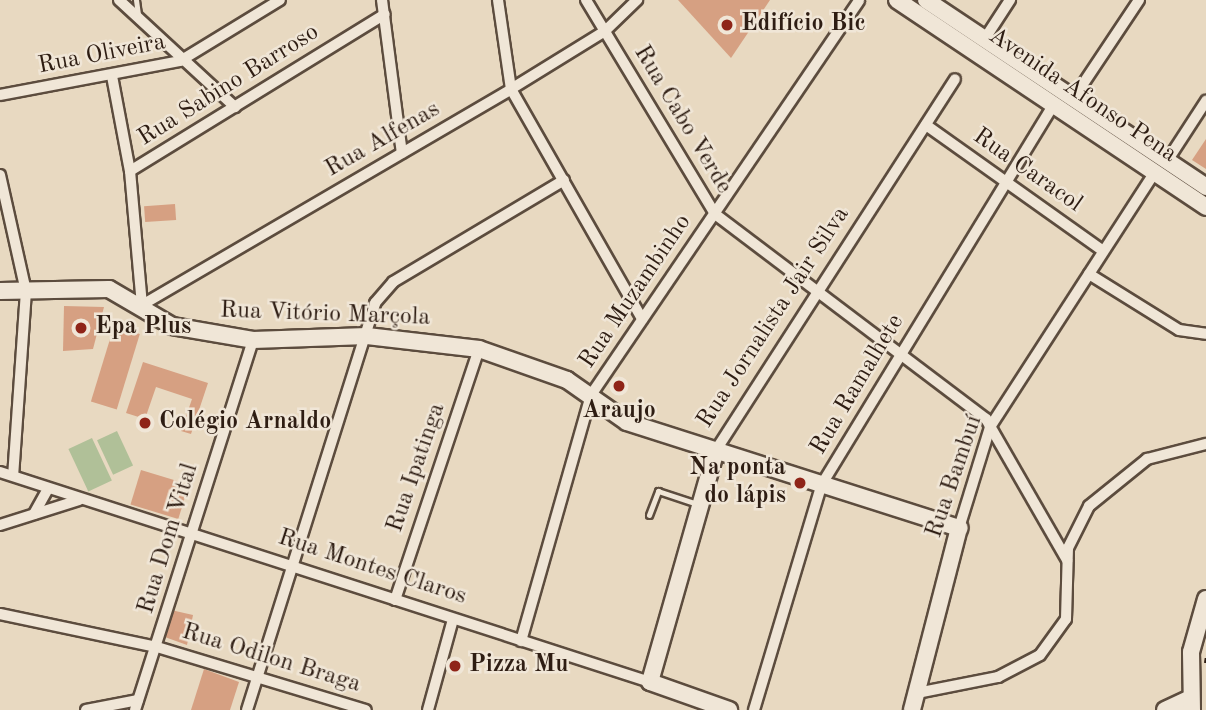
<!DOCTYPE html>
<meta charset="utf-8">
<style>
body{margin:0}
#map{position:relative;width:1206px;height:710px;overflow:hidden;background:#e8d9c1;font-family:"Old Standard TT",serif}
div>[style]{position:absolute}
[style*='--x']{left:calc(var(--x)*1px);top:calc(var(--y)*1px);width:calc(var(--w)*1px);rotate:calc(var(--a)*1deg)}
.green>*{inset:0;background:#b0c098;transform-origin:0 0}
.building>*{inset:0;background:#d6a082;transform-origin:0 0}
.path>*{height:2px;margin-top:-1px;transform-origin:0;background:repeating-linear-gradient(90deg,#2e1d13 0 5px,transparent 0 8.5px)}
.roads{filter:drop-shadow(2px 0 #5c4c3e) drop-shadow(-2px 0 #5c4c3e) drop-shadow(0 2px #5c4c3e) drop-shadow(0 -2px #5c4c3e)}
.lane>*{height:5px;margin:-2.5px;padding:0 2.5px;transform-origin:2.5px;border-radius:2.5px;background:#f0e6d7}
.street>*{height:10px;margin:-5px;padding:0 5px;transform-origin:5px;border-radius:5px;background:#f0e6d7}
.secondary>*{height:16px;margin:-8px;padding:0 8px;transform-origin:8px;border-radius:8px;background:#f0e6d7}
.dots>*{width:19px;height:19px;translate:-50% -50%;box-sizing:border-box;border:4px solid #f0e6d7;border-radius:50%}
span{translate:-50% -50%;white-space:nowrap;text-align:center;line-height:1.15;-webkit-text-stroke:5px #f0e6d7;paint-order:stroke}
.poi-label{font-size:24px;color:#2e1d13;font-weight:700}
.left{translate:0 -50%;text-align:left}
.right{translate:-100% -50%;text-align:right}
.street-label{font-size:24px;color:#2e1d13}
</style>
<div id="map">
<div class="green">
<div style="left:117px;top:431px;width:38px;height:22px;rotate:65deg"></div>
<div style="left:92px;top:438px;width:47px;height:26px;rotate:65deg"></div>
</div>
<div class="building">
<div style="clip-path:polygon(678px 0,770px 0,731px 58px)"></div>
<div style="clip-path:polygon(1206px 139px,1206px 169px,1192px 160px)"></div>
<div style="left:175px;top:204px;width:16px;height:31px;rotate:86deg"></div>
<div style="clip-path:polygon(64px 306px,104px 307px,93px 349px,63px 351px)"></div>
<div style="left:114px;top:326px;width:27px;height:79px;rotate:17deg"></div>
<div style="clip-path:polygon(143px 362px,208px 383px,191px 434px,181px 431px,192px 399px,156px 387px,145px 419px,126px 413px)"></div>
<div style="left:141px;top:470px;width:50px;height:36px;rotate:17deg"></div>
<div style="clip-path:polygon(171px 610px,193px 615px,187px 645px,162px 636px)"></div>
<div style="clip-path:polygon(204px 669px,239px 682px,230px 710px,191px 710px)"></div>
</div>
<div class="path">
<div style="--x:1205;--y:663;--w:7;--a:-82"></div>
</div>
<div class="roads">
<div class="lane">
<div style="--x:136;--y:0;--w:14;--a:82"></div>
<div style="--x:649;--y:515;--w:26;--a:-69"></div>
<div style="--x:658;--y:491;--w:41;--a:18.4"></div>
</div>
<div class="street">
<div style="--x:119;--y:0;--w:158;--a:42.7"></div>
<div style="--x:382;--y:0;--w:154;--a:82.6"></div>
<div style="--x:498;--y:0;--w:90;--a:81.7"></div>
<div style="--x:511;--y:89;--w:265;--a:60.3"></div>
<div style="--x:586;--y:0;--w:250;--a:58.9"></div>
<div style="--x:715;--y:214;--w:340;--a:37.1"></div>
<div style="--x:986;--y:419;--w:163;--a:60.1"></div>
<div style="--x:984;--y:40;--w:48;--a:-57"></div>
<div style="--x:112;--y:76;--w:97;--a:79.3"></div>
<div style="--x:130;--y:171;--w:135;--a:84.9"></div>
<div style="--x:142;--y:305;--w:428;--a:-30.3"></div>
<div style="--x:511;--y:89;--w:110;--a:-31.7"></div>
<div style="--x:605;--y:31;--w:45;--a:-44.1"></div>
<div style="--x:0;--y:95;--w:183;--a:-10.7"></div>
<div style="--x:180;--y:61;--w:117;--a:-31.4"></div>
<div style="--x:1073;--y:99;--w:119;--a:-56.3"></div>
<div style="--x:926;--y:125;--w:217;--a:35.4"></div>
<div style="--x:1167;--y:161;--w:72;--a:-57"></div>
<div style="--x:130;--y:171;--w:299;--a:-31.6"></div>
<div style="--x:0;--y:175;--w:119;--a:77.4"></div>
<div style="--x:26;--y:291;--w:185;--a:94"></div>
<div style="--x:1089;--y:274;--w:106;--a:31.9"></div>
<div style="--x:1179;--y:330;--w:27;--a:8"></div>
<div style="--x:716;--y:450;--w:441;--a:-57.2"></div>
<div style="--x:0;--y:472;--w:683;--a:17.9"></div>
<div style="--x:34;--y:514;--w:29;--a:-61"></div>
<div style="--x:0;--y:525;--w:83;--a:-17.6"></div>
<div style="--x:959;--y:528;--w:106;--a:-72.9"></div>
<div style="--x:990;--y:427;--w:304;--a:-57.1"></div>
<div style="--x:395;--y:600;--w:265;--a:-71.5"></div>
<div style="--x:0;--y:614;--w:160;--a:11.9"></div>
<div style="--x:157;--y:647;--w:218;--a:16.8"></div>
<div style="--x:521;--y:641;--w:256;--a:-74.1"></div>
<div style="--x:591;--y:395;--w:477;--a:-55.8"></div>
<div style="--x:917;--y:693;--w:83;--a:-11.2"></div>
<div style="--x:998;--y:677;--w:47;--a:-27.6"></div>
<div style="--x:1040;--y:655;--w:44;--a:-54.2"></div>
<div style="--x:1066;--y:619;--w:71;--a:-88.4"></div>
<div style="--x:1068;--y:548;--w:47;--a:-63.4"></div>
<div style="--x:1089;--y:506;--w:75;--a:-39"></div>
<div style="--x:1147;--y:459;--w:61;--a:-14.3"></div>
<div style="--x:86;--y:710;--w:53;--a:-10.9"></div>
<div style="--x:135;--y:710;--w:388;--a:-72.3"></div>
<div style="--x:247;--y:710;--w:427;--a:-72.5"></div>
<div style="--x:375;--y:303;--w:28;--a:-49"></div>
<div style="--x:393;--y:282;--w:199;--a:-30.8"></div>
<div style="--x:428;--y:710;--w:94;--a:-74.6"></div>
<div style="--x:754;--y:710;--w:236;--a:-73.3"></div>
<div style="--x:822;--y:484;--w:443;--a:-58.6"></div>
</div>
<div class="secondary">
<div style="--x:897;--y:0;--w:372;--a:33.8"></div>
<div style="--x:926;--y:0;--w:337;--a:33.7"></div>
<div style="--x:0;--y:291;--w:109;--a:-1.1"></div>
<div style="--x:109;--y:289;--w:73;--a:30.4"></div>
<div style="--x:172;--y:326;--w:82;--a:9.8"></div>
<div style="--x:253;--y:340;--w:114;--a:-2"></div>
<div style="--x:367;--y:336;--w:113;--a:6.6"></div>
<div style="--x:479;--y:349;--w:93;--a:19.4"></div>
<div style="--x:567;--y:380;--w:73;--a:35"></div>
<div style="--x:627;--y:422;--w:349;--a:17.7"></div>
<div style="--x:959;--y:528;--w:188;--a:104.5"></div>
<div style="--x:716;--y:450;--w:241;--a:105.9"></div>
<div style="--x:650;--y:682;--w:84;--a:19.5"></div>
<div style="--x:1165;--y:710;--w:26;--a:-25"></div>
<div style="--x:1192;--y:710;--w:58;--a:-91"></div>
<div style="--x:1191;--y:652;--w:55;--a:-74.2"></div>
</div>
</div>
<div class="dots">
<div style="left:727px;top:25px;background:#8f2418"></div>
<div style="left:81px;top:328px;background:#8f2418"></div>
<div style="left:619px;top:386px;background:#8f2418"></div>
<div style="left:145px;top:423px;background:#8f2418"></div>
<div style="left:800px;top:483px;background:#8f2418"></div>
<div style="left:455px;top:666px;background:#8f2418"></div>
</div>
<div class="poi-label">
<span class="left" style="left:741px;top:25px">Edifício Bic</span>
<span class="left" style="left:95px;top:328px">Epa Plus</span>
<span style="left:619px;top:412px">Araujo</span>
<span class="left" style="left:159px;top:423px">Colégio Arnaldo</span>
<span class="right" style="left:786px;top:483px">Na ponta<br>do lápis</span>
<span class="left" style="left:469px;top:666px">Pizza Mu</span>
</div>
<div class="street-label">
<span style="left:102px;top:55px;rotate:-11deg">Rua Oliveira</span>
<span style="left:229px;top:86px;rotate:-32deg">Rua Sabino Barroso</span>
<span style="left:1082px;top:96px;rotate:34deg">Avenida Afonso Pena</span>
<span style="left:682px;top:120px;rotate:59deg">Rua Cabo Verde</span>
<span style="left:383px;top:140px;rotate:-30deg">Rua Alfenas</span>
<span style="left:1027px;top:171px;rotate:35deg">Rua Caracol</span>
<span style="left:636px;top:292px;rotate:-56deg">Rua Muzambinho</span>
<span style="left:325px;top:315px;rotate:2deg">Rua Vitório Marçola</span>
<span style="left:774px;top:318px;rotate:-57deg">Rua Jornalista Jair Silva</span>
<span style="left:858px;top:385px;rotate:-59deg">Rua Ramalhete</span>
<span style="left:417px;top:468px;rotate:-71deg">Rua Ipatinga</span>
<span style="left:955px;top:477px;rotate:-71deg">Rua Bambuí</span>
<span style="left:169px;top:539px;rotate:-73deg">Rua Dom Vital</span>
<span style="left:372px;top:568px;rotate:18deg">Rua Montes Claros</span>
<span style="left:271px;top:659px;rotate:17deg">Rua Odilon Braga</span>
</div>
</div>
